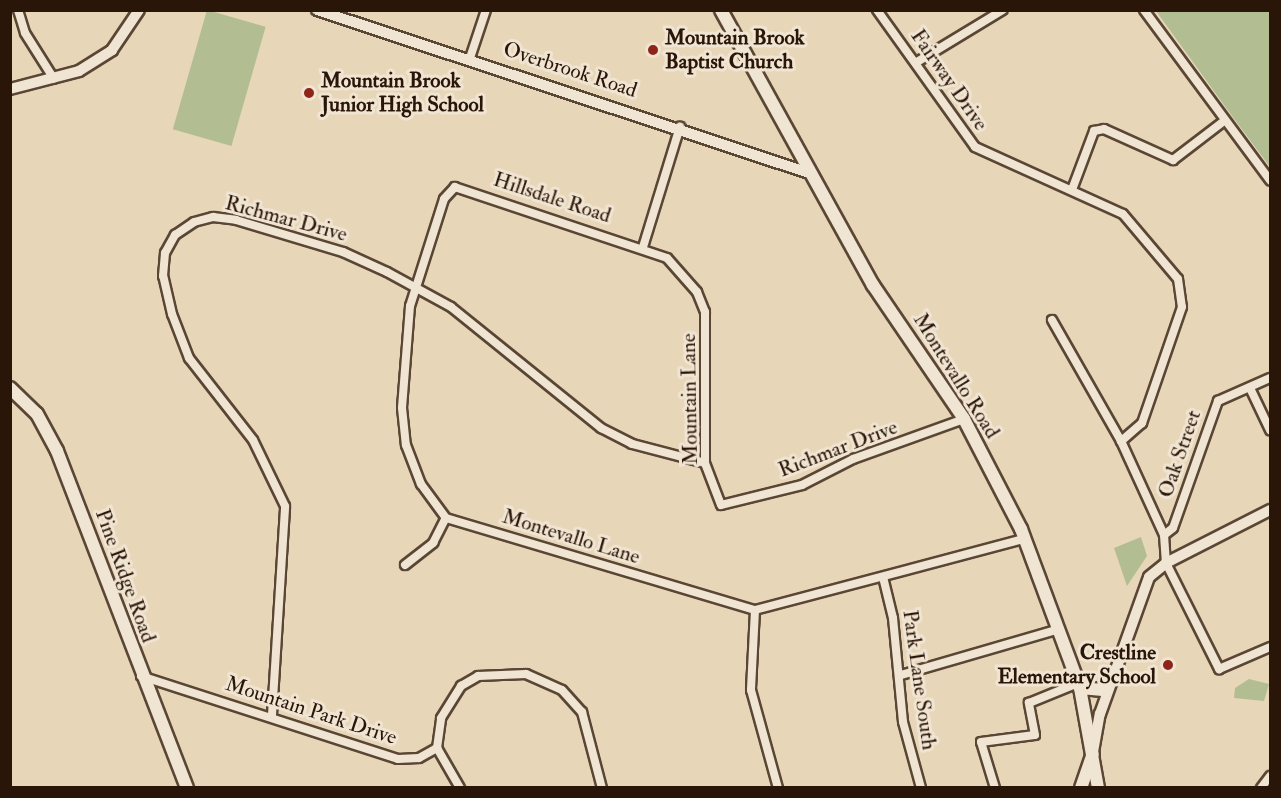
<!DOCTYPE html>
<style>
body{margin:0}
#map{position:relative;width:1281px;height:798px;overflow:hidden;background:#e8d6b9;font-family:"IM FELL Double Pica",serif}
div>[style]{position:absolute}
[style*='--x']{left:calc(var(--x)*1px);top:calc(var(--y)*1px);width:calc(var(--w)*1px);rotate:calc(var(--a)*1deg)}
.green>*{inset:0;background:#b2be92;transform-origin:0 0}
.roads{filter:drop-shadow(2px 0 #5a4634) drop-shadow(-2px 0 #5a4634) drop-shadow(0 2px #5a4634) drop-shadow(0 -2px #5a4634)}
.minor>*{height:8px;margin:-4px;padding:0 4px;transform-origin:4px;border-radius:4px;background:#f0e4d2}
.tertiary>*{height:10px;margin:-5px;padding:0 5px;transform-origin:5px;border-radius:5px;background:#f0e4d2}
.secondary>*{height:12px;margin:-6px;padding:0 6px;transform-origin:6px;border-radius:6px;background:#f0e4d2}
.dots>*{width:16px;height:16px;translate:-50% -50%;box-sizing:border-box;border:3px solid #f0e4d2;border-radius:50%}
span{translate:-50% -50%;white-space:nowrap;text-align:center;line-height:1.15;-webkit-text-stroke:6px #f0e4d2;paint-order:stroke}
.poi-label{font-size:21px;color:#2a1608;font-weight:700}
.left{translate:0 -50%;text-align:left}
.right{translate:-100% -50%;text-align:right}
.street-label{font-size:21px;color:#2a1608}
.frame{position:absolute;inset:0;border:12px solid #2a1608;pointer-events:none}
</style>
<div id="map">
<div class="green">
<div style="left:207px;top:10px;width:61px;height:124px;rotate:16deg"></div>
<div style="clip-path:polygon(1156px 11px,1270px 11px,1270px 167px,1232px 116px)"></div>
<div style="clip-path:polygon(1141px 537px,1147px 556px,1127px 586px,1114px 548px)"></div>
<div style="clip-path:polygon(1249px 679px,1269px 684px,1264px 701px,1234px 698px,1235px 688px)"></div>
</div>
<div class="roads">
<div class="minor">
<div style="--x:18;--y:10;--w:24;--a:73"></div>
<div style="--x:25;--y:33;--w:54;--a:57.8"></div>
<div style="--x:877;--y:10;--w:168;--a:54.4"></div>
<div style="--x:975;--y:147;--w:162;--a:24.4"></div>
<div style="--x:1123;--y:214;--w:85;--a:49.8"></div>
<div style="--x:1178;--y:279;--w:28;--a:82"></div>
<div style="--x:1182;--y:307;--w:123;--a:109"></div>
<div style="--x:1142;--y:423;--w:28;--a:139"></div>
<div style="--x:1144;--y:10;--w:212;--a:53.5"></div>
<div style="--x:470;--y:58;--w:51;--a:-71.6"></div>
<div style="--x:917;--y:62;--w:100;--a:-31.2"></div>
<div style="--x:1073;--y:187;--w:60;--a:-69.4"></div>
<div style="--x:1094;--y:131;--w:10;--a:-11"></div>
<div style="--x:1104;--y:129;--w:76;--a:24.2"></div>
<div style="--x:1173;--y:160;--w:64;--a:-37.4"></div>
<div style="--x:643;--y:247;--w:126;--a:-72.9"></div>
<div style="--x:1052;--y:320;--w:139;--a:60.3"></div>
<div style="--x:1121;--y:441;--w:103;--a:65.4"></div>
<div style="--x:1164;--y:535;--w:28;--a:86"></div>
<div style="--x:1166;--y:563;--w:119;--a:63.4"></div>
<div style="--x:1219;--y:669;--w:56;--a:-23.3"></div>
<div style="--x:1250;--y:388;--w:47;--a:64.5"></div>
<div style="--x:964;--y:419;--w:118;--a:160.2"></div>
<div style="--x:853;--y:459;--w:57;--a:153"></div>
<div style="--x:802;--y:485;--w:83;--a:166.1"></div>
<div style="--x:721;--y:505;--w:45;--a:-110.9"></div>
<div style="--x:705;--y:463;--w:151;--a:-90"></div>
<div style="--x:705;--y:312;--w:22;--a:-112"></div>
<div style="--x:697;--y:292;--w:45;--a:-131.4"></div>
<div style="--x:667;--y:258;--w:224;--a:-161.5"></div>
<div style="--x:455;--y:187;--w:16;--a:133"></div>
<div style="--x:444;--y:199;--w:112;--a:107.6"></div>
<div style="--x:410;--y:306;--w:102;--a:94.5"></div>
<div style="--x:402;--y:408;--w:37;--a:84"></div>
<div style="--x:406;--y:445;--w:42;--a:69"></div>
<div style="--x:421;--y:484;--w:42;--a:53.7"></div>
<div style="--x:446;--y:518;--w:322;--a:16.6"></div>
<div style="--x:755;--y:610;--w:277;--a:-14.8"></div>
<div style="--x:1164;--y:535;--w:11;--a:-38"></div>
<div style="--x:1173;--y:528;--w:135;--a:-70.5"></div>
<div style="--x:1218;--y:401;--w:57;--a:-23.9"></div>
<div style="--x:405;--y:565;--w:36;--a:-38"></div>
<div style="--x:433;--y:543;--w:28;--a:-63"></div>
<div style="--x:883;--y:577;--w:42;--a:76.3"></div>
<div style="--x:893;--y:618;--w:104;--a:84.5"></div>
<div style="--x:903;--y:722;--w:68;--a:74.7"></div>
<div style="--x:755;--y:610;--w:80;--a:92.9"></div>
<div style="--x:751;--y:690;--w:102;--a:74.6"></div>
<div style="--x:901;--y:675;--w:165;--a:-16.2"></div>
<div style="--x:141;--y:676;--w:270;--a:17.9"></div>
<div style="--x:398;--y:759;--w:21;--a:-3"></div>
<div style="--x:419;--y:758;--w:21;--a:-29"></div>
<div style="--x:437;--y:748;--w:30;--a:-82"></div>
<div style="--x:441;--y:718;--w:38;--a:-58"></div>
<div style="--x:461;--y:686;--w:20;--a:-30"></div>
<div style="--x:478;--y:676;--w:48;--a:-2.4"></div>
<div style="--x:526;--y:674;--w:39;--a:24"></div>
<div style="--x:562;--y:690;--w:30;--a:48"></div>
<div style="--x:582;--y:712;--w:79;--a:75.3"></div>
<div style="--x:272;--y:715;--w:209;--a:-86.4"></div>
<div style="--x:285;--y:506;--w:73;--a:-115.9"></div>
<div style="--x:253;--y:440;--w:104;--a:-128"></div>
<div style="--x:189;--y:358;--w:47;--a:-111.1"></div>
<div style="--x:172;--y:314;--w:39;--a:-103"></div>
<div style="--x:163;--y:276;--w:23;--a:-85"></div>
<div style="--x:165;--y:253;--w:21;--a:-61"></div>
<div style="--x:175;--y:235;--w:23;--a:-34"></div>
<div style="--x:194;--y:222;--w:20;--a:-15"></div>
<div style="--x:213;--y:217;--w:23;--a:7"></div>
<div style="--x:236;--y:220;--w:112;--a:16.7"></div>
<div style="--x:343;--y:252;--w:48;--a:24.4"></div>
<div style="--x:387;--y:272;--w:73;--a:28.7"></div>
<div style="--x:451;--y:307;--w:193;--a:38.9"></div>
<div style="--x:601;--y:428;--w:35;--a:27"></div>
<div style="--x:632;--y:444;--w:75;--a:14.6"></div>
<div style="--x:437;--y:748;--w:46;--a:60.1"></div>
<div style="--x:995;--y:788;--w:48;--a:-106.9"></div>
<div style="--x:981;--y:742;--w:54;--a:-7.4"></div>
<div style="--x:1035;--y:735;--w:33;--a:-101"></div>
<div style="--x:1029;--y:703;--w:53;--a:-22.2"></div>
<div style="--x:1261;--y:788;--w:15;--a:-53"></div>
</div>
<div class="tertiary">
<div style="--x:317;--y:10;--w:518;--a:18.33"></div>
<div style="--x:10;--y:89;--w:71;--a:-14.6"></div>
<div style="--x:79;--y:71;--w:39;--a:-32"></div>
<div style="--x:112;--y:50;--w:48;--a:-56"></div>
<div style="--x:1093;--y:752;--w:39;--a:-80"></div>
<div style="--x:1100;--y:714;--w:145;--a:-70.3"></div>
<div style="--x:1149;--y:577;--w:22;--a:-39"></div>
<div style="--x:1166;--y:563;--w:117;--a:-27"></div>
</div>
<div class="secondary">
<div style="--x:721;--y:10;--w:314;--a:61.1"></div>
<div style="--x:873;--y:285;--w:162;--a:55.8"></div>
<div style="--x:964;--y:419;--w:124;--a:62.6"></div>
<div style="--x:1021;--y:529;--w:170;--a:69.6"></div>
<div style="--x:1080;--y:688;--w:102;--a:79.8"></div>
<div style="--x:10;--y:388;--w:37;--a:44"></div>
<div style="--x:37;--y:414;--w:42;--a:61.6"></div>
<div style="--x:57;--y:451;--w:361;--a:68.9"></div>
<div style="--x:1080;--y:688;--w:23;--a:5"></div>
<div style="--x:1103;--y:690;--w:14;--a:-51"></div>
<div style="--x:1081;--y:788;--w:36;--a:-71"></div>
</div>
</div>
<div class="dots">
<div style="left:653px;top:50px;background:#8f2418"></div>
<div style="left:309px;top:93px;background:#8f2418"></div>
<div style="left:1168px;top:665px;background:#8f2418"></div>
</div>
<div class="poi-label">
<span class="left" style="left:665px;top:50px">Mountain Brook<br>Baptist Church</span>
<span class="left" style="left:321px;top:93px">Mountain Brook<br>Junior High School</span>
<span class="right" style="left:1156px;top:665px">Crestline<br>Elementary School</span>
</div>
<div class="street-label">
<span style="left:570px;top:70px;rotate:18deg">Overbrook Road</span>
<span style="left:949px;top:80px;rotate:55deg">Fairway Drive</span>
<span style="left:552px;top:198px;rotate:18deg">Hillsdale Road</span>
<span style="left:286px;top:219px;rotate:15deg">Richmar Drive</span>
<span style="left:956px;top:376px;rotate:58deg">Montevallo Road</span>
<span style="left:690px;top:399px;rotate:-91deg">Mountain Lane</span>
<span style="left:838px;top:449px;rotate:-21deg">Richmar Drive</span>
<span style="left:1180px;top:454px;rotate:-71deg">Oak Street</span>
<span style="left:571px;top:537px;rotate:17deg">Montevallo Lane</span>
<span style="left:125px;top:576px;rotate:70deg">Pine Ridge Road</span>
<span style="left:919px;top:680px;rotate:82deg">Park Lane South</span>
<span style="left:311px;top:711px;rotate:18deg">Mountain Park Drive</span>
</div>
<div class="frame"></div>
</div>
